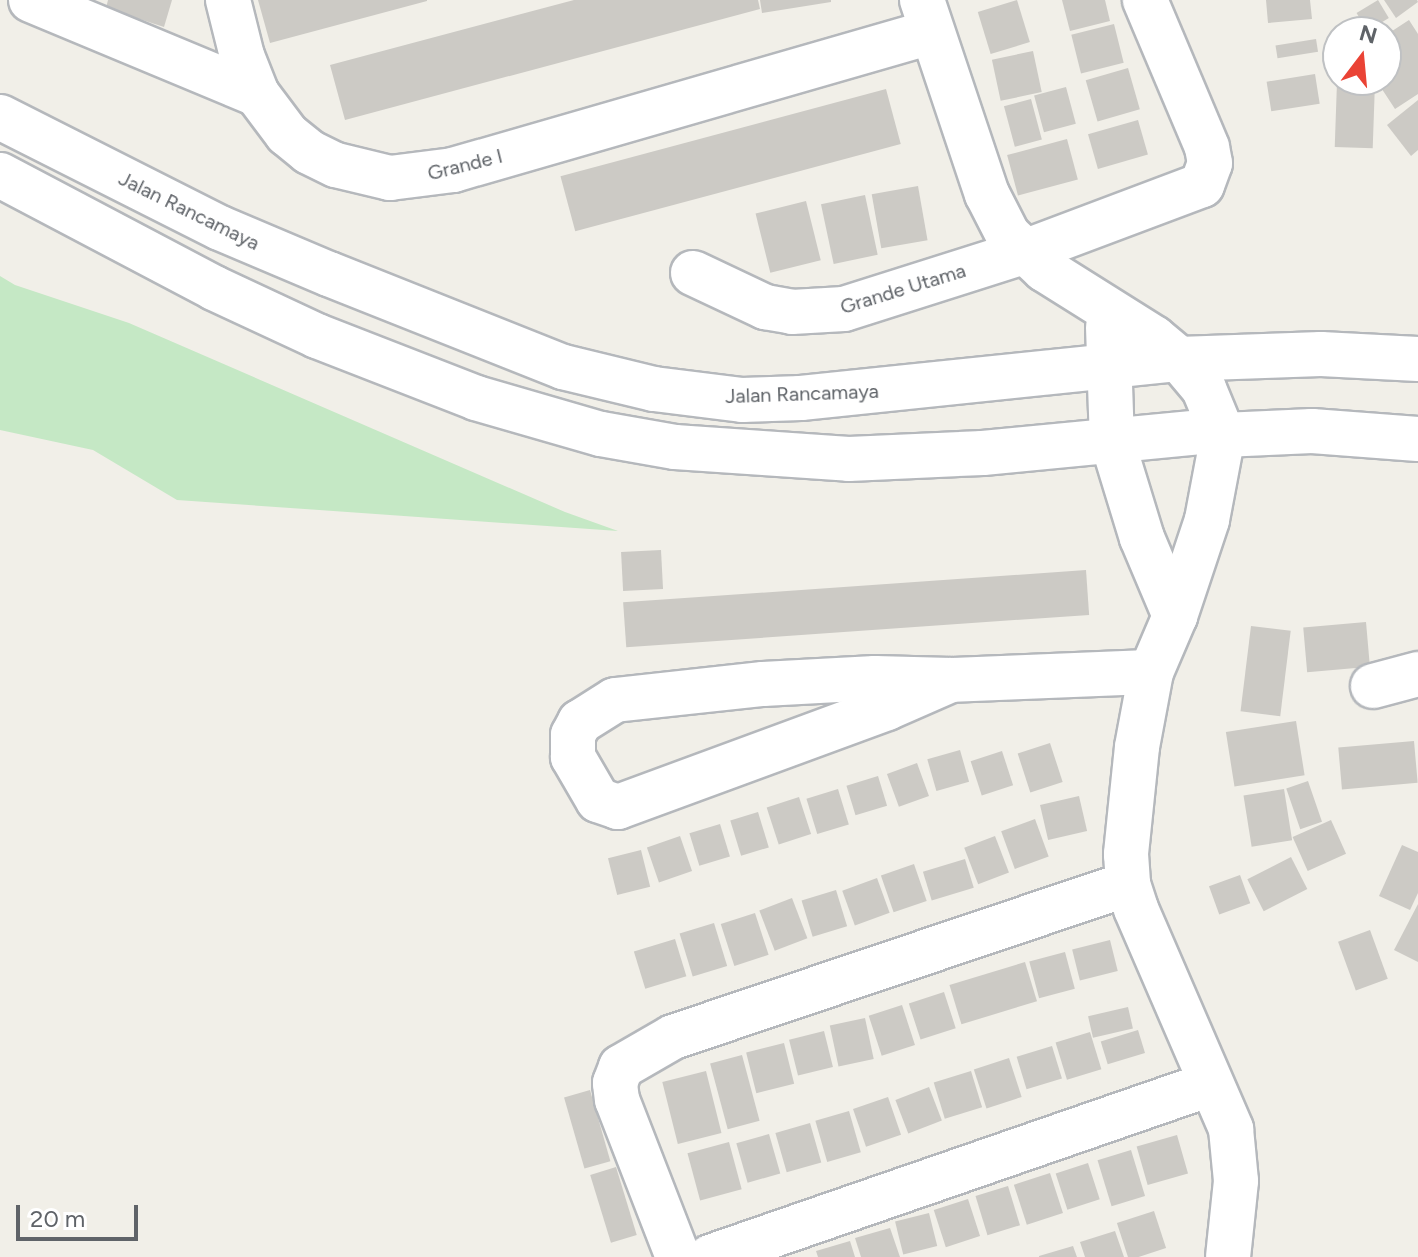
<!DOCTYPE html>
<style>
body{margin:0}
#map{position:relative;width:1418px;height:1257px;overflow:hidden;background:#f1efe8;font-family:Figtree,sans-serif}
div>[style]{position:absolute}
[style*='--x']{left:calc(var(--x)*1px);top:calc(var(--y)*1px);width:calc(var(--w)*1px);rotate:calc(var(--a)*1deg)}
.green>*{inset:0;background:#c5e8c5}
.building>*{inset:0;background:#cccac5;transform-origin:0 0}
.roads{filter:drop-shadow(2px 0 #b5b8bc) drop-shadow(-2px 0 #b5b8bc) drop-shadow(0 2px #b5b8bc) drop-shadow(0 -2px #b5b8bc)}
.minor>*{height:44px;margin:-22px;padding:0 22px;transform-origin:22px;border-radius:22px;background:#fff}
.tertiary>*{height:44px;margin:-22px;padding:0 22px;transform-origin:22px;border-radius:22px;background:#fff}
span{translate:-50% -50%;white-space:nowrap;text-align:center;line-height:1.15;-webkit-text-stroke:6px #fff;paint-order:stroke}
.street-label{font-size:20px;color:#5f6368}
.north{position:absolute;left:1322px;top:16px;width:80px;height:80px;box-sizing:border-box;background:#fff;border:2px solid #bfc1c3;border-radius:50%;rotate:16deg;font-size:22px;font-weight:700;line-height:32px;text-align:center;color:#5f6368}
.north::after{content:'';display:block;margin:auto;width:28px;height:36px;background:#ea4335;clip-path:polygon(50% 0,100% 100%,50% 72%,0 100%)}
.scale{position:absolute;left:16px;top:1205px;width:122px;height:36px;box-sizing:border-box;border:4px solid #5f6368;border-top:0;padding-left:10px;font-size:24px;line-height:28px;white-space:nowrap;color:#5f6368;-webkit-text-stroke:6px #fff;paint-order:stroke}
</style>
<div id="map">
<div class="green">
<div style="clip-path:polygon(0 276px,15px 285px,129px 323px,565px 512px,618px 531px,177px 500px,93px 450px,0 430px)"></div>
</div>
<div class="building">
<div style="clip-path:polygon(108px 0,172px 0,164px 27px,106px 8px)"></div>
<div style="clip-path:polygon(258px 0,427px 0,427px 1px,270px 43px)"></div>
<div style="clip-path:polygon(574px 0,758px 0,760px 9px,345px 120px,330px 65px)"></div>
<div style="clip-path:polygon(760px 0,831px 0,831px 2px,762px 13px)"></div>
<div style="left:1017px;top:0;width:44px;height:41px;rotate:73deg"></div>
<div style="clip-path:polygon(1062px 0,1105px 0,1110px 21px,1070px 31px)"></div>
<div style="clip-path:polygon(1266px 0,1310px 0,1312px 19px,1268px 23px)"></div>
<div style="left:1378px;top:0;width:21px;height:25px;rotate:59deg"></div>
<div style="clip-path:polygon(1384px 0,1417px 0,1418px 2px,1396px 18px)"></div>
<div style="clip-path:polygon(1409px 20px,1418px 34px,1418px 94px,1395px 109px,1376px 80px,1386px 80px,1386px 35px)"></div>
<div style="left:1114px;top:24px;width:40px;height:44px;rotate:76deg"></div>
<div style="left:1316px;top:39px;width:13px;height:41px;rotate:81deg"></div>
<div style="left:1033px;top:51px;width:42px;height:42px;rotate:78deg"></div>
<div style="left:1128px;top:68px;width:43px;height:44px;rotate:74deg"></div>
<div style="left:1315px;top:74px;width:30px;height:49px;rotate:81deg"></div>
<div style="left:1337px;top:82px;width:38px;height:65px;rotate:2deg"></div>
<div style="left:1066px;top:87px;width:38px;height:33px;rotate:75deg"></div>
<div style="left:886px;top:89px;width:57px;height:337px;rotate:75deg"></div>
<div style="left:1031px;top:99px;width:42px;height:28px;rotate:75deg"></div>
<div style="clip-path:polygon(1418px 100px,1418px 150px,1411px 156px,1387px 125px)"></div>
<div style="left:1138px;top:120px;width:36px;height:52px;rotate:74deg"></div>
<div style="left:1067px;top:139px;width:42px;height:62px;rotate:75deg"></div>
<div style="left:918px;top:186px;width:55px;height:47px;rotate:80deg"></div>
<div style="left:865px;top:195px;width:61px;height:45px;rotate:78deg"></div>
<div style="left:806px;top:201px;width:61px;height:52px;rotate:76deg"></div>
<div style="left:661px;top:550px;width:39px;height:40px;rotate:87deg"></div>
<div style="left:1086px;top:570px;width:45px;height:464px;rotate:86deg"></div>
<div style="left:1366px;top:622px;width:45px;height:63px;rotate:85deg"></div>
<div style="left:1251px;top:626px;width:40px;height:86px;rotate:7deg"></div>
<div style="left:1296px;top:721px;width:55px;height:71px;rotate:81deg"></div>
<div style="left:1414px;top:741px;width:42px;height:76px;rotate:85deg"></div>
<div style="left:1050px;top:743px;width:41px;height:34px;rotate:72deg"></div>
<div style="left:960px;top:750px;width:33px;height:34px;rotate:74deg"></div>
<div style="left:1002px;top:751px;width:36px;height:33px;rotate:72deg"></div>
<div style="left:917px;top:763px;width:35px;height:32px;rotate:70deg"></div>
<div style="left:878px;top:776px;width:31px;height:33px;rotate:73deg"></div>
<div style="left:1308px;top:781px;width:43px;height:23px;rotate:71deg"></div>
<div style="left:838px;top:789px;width:37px;height:33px;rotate:73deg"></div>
<div style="left:1284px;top:789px;width:52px;height:41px;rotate:81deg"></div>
<div style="left:1079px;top:796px;width:36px;height:40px;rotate:77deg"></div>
<div style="left:799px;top:797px;width:39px;height:34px;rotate:72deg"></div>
<div style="left:758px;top:812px;width:37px;height:29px;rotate:73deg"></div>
<div style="left:1035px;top:819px;width:40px;height:36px;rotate:70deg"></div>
<div style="left:1331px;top:820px;width:37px;height:42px;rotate:66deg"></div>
<div style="left:720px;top:824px;width:34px;height:32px;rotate:73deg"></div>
<div style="left:680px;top:836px;width:37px;height:35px;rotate:71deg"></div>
<div style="left:995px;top:836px;width:39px;height:33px;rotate:69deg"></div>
<div style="clip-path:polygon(1402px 845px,1418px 852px,1418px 893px,1410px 910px,1379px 896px)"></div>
<div style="left:641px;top:850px;width:38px;height:34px;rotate:76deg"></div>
<div style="left:1291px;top:857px;width:36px;height:49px;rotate:63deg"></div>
<div style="left:965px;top:859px;width:30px;height:44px;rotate:73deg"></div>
<div style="left:914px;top:864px;width:39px;height:35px;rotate:71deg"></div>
<div style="left:1240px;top:875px;width:30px;height:33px;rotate:70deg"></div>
<div style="left:877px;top:878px;width:37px;height:37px;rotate:70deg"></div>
<div style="left:836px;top:890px;width:38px;height:36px;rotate:73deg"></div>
<div style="left:792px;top:898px;width:43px;height:35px;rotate:69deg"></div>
<div style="clip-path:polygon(1418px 904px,1418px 962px,1394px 950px)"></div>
<div style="left:755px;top:913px;width:44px;height:36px;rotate:72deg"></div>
<div style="left:714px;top:923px;width:45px;height:36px;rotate:73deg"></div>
<div style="left:1370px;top:930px;width:52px;height:34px;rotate:70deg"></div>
<div style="left:675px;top:939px;width:39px;height:43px;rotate:73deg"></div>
<div style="left:1110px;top:940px;width:32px;height:39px;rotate:76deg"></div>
<div style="left:1065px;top:952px;width:38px;height:37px;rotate:75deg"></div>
<div style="left:1025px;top:962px;width:41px;height:79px;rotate:73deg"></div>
<div style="left:944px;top:992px;width:38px;height:37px;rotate:72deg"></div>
<div style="left:902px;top:1005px;width:42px;height:35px;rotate:72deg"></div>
<div style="left:1128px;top:1007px;width:22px;height:41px;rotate:77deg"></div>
<div style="left:865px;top:1018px;width:42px;height:36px;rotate:78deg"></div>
<div style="left:1138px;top:1030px;width:24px;height:39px;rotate:73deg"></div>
<div style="left:824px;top:1031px;width:37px;height:36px;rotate:76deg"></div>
<div style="left:1090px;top:1032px;width:39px;height:36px;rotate:73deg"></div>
<div style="left:784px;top:1043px;width:42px;height:39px;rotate:76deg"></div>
<div style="left:1052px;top:1046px;width:34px;height:37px;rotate:73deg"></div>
<div style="left:742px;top:1055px;width:68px;height:33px;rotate:75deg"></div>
<div style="left:1009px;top:1058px;width:41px;height:37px;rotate:72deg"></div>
<div style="left:706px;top:1071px;width:64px;height:45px;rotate:76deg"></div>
<div style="left:971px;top:1071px;width:38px;height:39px;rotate:73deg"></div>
<div style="left:929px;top:1087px;width:36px;height:36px;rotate:69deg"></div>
<div style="left:590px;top:1090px;width:74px;height:27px;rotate:74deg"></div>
<div style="left:888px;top:1097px;width:40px;height:37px;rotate:71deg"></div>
<div style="left:849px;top:1111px;width:43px;height:35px;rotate:74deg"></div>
<div style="left:810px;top:1123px;width:41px;height:36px;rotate:74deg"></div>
<div style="left:769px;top:1134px;width:41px;height:34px;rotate:74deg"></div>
<div style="left:1177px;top:1135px;width:40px;height:42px;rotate:74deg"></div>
<div style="left:729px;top:1142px;width:49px;height:43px;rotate:75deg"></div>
<div style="left:1131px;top:1150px;width:48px;height:35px;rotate:73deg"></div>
<div style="left:1088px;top:1163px;width:38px;height:34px;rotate:72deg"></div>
<div style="left:616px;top:1167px;width:71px;height:27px;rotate:73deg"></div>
<div style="left:1050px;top:1173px;width:42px;height:38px;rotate:72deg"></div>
<div style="left:1008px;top:1186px;width:41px;height:34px;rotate:73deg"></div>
<div style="left:968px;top:1199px;width:39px;height:36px;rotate:72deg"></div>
<div style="left:1154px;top:1211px;width:39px;height:39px;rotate:72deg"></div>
<div style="left:929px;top:1213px;width:34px;height:35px;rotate:76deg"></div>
<div style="clip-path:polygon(890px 1228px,900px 1257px,861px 1257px,855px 1238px)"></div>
<div style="clip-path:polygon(1115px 1231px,1124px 1257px,1085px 1257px,1080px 1242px)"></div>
<div style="clip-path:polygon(850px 1241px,855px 1257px,818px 1257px,816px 1251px)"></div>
<div style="clip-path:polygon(1073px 1246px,1077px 1257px,1039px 1257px,1039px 1256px)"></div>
</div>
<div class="roads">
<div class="minor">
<div style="--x:31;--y:0;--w:245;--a:22.6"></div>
<div style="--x:228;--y:0;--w:58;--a:76"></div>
<div style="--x:242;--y:56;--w:41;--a:68.5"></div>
<div style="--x:257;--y:94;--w:50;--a:53.1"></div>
<div style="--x:287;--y:134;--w:28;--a:39"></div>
<div style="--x:309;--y:152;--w:30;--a:26"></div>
<div style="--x:336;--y:165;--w:56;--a:13.5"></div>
<div style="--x:390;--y:178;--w:64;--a:-7.2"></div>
<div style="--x:453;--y:170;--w:498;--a:-16.1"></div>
<div style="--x:922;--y:0;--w:205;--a:71.5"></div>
<div style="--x:987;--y:194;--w:46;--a:62.9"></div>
<div style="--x:1008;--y:235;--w:50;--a:43.4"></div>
<div style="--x:1044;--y:269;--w:130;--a:32.1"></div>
<div style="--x:1154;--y:338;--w:33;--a:40"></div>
<div style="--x:1179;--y:359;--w:39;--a:50"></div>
<div style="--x:1204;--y:389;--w:50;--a:67.6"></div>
<div style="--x:1223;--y:435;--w:86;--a:100.7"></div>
<div style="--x:1207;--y:520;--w:101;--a:108.4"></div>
<div style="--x:1175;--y:616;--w:61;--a:113.2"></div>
<div style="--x:1151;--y:672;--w:76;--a:100.6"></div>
<div style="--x:1137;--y:747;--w:108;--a:95.9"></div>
<div style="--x:1126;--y:854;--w:30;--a:86"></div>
<div style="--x:1128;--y:884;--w:26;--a:72"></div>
<div style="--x:1136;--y:909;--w:240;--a:66.6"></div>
<div style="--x:1231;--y:1129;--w:52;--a:84.5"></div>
<div style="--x:1236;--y:1181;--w:76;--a:96"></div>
<div style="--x:693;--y:273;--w:80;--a:25.3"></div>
<div style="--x:765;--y:307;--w:27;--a:10"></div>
<div style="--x:792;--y:312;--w:52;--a:-3.3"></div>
<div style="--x:844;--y:309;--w:189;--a:-17.6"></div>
<div style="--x:1024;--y:252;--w:190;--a:-20.6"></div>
<div style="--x:1202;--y:185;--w:23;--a:-70"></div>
<div style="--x:1210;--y:163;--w:16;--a:-101"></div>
<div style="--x:1207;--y:147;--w:160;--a:-112.9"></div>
<div style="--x:1108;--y:327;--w:113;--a:88"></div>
<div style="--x:1112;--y:440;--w:102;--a:73"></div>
<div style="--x:1142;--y:538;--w:85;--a:67.1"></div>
<div style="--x:951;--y:680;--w:70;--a:156.4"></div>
<div style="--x:887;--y:708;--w:287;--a:159.8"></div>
<div style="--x:618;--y:807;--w:21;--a:-161"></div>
<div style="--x:598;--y:800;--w:50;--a:-120.2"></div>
<div style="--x:573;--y:757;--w:22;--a:-90"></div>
<div style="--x:573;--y:735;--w:15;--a:-62"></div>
<div style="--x:580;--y:722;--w:41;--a:-32.2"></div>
<div style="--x:615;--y:700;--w:149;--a:-6.2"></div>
<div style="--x:763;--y:684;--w:112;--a:-3.1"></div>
<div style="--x:875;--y:678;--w:76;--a:1.5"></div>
<div style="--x:951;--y:680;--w:200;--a:-2.3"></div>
<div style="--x:1373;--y:686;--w:47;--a:-14.9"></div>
<div style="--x:678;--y:1257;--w:168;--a:-111.2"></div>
<div style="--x:617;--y:1100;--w:17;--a:-97"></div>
<div style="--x:615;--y:1083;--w:17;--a:-69"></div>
<div style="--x:621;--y:1067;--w:60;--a:-30"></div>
<div style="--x:673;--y:1037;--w:480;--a:-18.6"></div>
<div style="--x:710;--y:1257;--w:529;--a:-19.09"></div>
</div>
<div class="tertiary">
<div style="--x:0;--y:117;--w:246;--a:26.8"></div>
<div style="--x:220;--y:228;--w:118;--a:22.9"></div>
<div style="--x:329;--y:274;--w:252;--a:21.7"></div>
<div style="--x:563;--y:367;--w:94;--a:13.6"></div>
<div style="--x:654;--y:389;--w:89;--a:7.1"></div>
<div style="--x:742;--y:400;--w:59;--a:-1.9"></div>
<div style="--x:801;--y:398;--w:380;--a:-5.9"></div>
<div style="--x:1179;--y:359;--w:142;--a:-2"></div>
<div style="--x:1321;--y:354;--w:97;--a:3"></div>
<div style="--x:0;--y:175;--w:242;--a:27.8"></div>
<div style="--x:214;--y:288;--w:114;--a:25"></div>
<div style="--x:317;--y:336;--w:171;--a:21.3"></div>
<div style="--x:476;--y:398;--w:130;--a:16.1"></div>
<div style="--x:601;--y:434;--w:75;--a:10"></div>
<div style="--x:675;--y:447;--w:174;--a:3.9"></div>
<div style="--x:849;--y:459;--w:134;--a:-2.6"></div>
<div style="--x:983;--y:453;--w:221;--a:-5.5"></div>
<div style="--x:1203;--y:432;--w:20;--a:9"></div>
<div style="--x:1223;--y:435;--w:89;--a:-2.6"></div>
<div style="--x:1312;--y:431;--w:106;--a:4.3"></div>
</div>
</div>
<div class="street-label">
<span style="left:465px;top:165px;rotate:-14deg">Grande I</span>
<span style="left:189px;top:211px;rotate:26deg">Jalan Rancamaya</span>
<span style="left:903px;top:289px;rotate:-17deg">Grande Utama</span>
<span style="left:802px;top:394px;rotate:-2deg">Jalan Rancamaya</span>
</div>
<div class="north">N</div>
<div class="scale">20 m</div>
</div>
